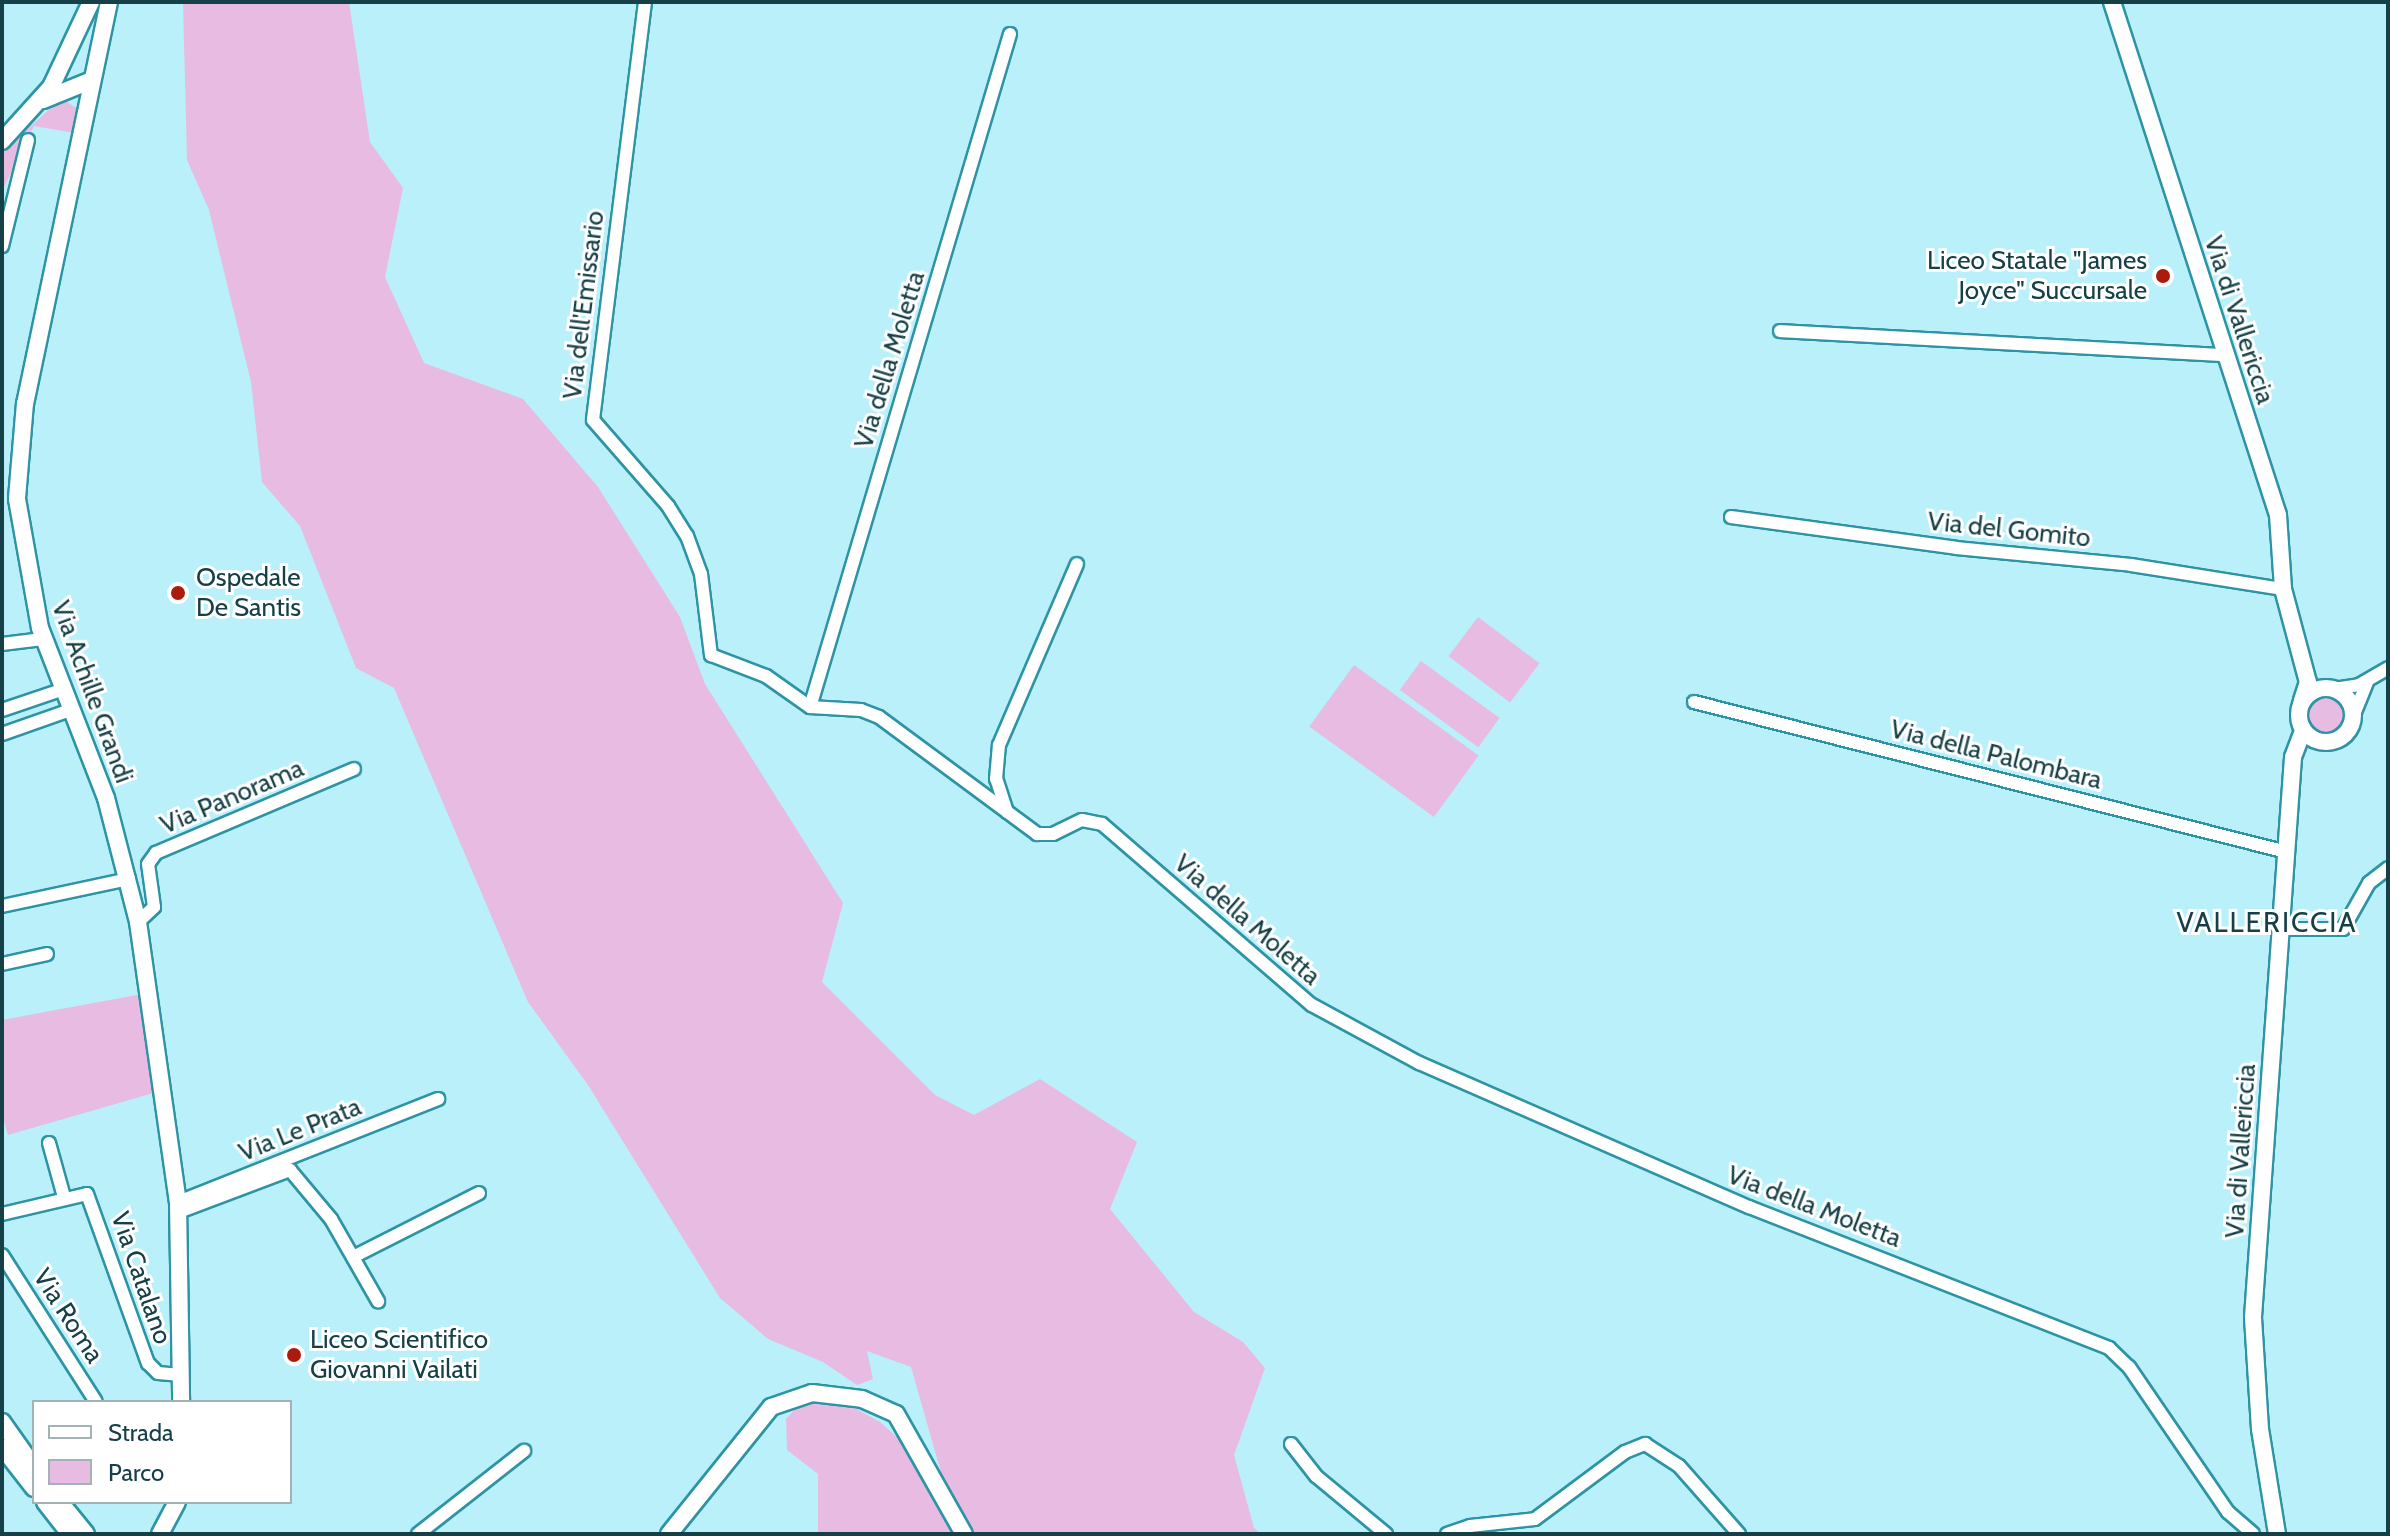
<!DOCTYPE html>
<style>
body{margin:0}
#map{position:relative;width:2390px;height:1536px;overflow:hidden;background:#baf0fa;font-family:Cabin,sans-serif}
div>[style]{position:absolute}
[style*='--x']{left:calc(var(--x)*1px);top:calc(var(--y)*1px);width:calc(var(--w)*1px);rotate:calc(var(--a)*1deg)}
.green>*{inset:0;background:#e7bbe2;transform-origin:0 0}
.round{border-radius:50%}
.roads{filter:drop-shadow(2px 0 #2d94a5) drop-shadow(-2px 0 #2d94a5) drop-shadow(0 2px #2d94a5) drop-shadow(0 -2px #2d94a5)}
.street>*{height:12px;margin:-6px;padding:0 6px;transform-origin:6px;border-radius:6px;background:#fff}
.secondary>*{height:16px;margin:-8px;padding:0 8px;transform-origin:8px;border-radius:8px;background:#fff}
.secondary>.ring{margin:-8px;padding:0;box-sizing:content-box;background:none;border:16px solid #fff;border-radius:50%}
.dots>*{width:22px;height:22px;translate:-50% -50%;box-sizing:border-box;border:4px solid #fff;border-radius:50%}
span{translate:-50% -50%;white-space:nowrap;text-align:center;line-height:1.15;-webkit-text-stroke:6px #fff;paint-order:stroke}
.poi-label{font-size:26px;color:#164047}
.right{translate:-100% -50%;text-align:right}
.left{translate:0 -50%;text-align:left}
.street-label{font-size:26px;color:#164047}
.neighbourhood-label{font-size:28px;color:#164047;letter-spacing:2px}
.frame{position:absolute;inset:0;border:4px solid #164047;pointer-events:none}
.legend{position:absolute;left:32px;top:1400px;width:260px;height:104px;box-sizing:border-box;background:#fff;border:2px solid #a2b3b5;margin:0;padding:10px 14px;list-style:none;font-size:24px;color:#164047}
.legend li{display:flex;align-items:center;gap:16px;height:40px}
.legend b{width:40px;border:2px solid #a2b3b5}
</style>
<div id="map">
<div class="green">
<div style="clip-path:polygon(183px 2px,349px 2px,370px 142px,403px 188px,385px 277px,424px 363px,523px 399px,598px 487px,680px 617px,705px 684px,843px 903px,822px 982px,935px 1095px,974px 1115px,1040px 1079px,1137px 1142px,1110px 1209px,1194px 1312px,1243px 1342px,1265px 1368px,1234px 1455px,1254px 1528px,1261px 1534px,975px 1534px,944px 1483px,911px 1367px,867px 1351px,873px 1379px,857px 1385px,823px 1362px,768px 1339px,720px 1298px,588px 1085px,528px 1002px,394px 688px,356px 668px,300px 526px,262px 482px,251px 382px,209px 210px,187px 160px)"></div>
<div style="clip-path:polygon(62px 98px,77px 109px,75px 133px,34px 126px,2px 191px,2px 152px)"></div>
<div style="left:1478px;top:617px;width:77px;height:49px;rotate:37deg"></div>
<div style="left:1421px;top:661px;width:97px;height:36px;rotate:36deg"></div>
<div style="left:1354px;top:665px;width:154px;height:76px;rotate:36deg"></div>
<div class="round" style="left:2306px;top:695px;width:40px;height:40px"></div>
<div style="clip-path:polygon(142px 994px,157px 1092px,8px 1135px,2px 1114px,2px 1020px)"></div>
<div style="clip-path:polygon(805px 1399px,849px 1405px,880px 1422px,900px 1440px,956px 1534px,818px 1534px,818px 1474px,787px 1450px,786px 1419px)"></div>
</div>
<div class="roads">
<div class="street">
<div style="--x:645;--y:2;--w:421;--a:97.1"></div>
<div style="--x:593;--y:420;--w:114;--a:48.9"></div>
<div style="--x:668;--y:506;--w:36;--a:58"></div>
<div style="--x:687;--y:536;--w:40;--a:69.8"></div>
<div style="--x:701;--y:574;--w:82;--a:83"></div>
<div style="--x:711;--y:655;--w:59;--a:20.9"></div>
<div style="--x:766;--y:676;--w:54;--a:35.2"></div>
<div style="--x:1010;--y:34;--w:702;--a:106.55"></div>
<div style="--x:810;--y:707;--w:51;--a:3.4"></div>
<div style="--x:861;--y:710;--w:19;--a:21"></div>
<div style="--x:879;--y:717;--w:197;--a:36.5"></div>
<div style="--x:1037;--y:834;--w:16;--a:0"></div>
<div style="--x:1053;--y:834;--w:32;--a:-26"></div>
<div style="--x:1082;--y:820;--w:20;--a:11"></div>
<div style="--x:1102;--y:824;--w:277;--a:40.8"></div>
<div style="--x:1312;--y:1005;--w:122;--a:28.5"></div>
<div style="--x:1419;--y:1063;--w:360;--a:23.6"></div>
<div style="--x:1749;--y:1207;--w:387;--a:21.4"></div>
<div style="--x:2109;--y:1348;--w:28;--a:44"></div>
<div style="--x:2129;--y:1367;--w:176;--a:55.7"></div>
<div style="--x:2228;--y:1512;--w:33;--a:41"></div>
<div style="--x:2;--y:246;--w:109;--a:-76.2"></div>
<div style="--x:1780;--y:331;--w:445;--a:3.1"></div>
<div style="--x:1731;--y:517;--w:227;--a:7.8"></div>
<div style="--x:1956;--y:548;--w:176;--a:5.5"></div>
<div style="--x:2131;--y:565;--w:154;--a:9"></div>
<div style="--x:2;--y:644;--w:41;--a:-7"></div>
<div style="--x:2334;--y:689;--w:25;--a:-9"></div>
<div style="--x:2359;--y:685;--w:34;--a:-30"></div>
<div style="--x:1694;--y:702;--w:612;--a:14.2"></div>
<div style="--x:2;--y:710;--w:62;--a:-18.7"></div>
<div style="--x:2353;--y:717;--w:37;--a:-68"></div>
<div style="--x:2;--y:734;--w:72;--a:-19.4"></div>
<div style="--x:1007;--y:812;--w:35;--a:-108"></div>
<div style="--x:996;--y:779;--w:34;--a:-85"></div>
<div style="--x:999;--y:745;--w:197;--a:-66.7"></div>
<div style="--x:2;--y:906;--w:130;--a:-12"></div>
<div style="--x:138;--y:922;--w:22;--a:-43"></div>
<div style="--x:154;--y:907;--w:43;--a:-97.9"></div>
<div style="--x:148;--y:864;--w:14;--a:-54"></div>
<div style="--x:156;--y:853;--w:215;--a:-23"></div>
<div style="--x:2280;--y:929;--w:63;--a:0"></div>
<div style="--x:2343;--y:929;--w:53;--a:-60.5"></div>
<div style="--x:2369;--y:883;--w:24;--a:-38"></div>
<div style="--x:2;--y:964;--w:46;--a:-12.5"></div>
<div style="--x:49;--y:1143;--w:56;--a:74.5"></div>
<div style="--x:178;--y:1202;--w:280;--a:-21.6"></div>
<div style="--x:179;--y:1212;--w:119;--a:-20.7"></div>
<div style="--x:290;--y:1170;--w:64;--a:50.1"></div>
<div style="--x:331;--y:1219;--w:95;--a:60.2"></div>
<div style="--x:2;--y:1214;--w:87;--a:-13.2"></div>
<div style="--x:87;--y:1194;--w:180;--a:70.2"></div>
<div style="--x:148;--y:1363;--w:14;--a:45"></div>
<div style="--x:158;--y:1373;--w:23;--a:5"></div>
<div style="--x:2;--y:1255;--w:174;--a:57.4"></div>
<div style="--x:355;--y:1256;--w:139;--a:-26.9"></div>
<div style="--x:1291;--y:1444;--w:41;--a:52"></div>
<div style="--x:1316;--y:1476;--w:91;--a:39.6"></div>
<div style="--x:418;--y:1534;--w:135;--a:-38.1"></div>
<div style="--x:1447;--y:1534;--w:24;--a:-19"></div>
<div style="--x:1470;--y:1526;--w:65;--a:-6.1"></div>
<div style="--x:1535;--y:1519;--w:112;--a:-36.7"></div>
<div style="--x:1625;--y:1452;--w:22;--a:-22"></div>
<div style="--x:1645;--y:1444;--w:40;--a:32.9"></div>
<div style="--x:1679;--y:1466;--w:91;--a:48.6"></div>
</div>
<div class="secondary">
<div style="--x:109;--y:2;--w:410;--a:101.8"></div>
<div style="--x:25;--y:403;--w:96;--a:94.8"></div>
<div style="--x:17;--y:499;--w:131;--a:79.9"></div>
<div style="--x:40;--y:628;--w:182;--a:68.8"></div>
<div style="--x:106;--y:798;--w:128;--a:75.5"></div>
<div style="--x:138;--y:922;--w:283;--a:81.9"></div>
<div style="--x:178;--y:1202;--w:200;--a:89.1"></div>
<div style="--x:2112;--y:2;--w:539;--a:72.07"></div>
<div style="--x:2278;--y:515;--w:74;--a:86.1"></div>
<div style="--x:2283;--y:589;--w:96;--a:75"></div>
<div style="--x:2308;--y:682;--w:20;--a:108"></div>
<div style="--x:43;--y:100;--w:53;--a:-22.2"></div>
<div style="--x:2;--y:141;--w:73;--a:-47.8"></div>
<div style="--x:51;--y:87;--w:94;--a:-64.8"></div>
<div class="ring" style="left:2299px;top:688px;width:38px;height:38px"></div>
<div style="--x:2;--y:1422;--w:55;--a:54.6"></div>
<div style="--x:2;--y:1447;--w:52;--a:52"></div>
<div style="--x:45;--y:1502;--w:41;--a:52"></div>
<div style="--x:60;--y:1502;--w:41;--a:50.9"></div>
<div style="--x:160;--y:1534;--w:36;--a:-62"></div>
<div style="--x:669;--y:1534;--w:163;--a:-51.2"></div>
<div style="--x:771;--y:1407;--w:43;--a:-18.9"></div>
<div style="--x:812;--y:1393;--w:50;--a:6.8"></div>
<div style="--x:862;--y:1399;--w:37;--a:24"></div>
<div style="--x:896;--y:1414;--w:138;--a:60.5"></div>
<div style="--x:2277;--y:1534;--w:106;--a:-99.2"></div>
<div style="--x:2260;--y:1429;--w:112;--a:-93.6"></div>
<div style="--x:2253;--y:1317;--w:561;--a:-85.91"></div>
<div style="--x:2293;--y:757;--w:28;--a:-69"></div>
</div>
</div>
<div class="dots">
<div style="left:2163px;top:276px;background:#ab1b0b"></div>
<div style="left:178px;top:593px;background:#ab1b0b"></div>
<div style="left:294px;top:1355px;background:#ab1b0b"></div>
</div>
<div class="poi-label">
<span class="right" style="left:2147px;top:276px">Liceo Statale "James<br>Joyce" Succursale</span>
<span class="left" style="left:196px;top:593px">Ospedale<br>De Santis</span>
<span class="left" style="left:310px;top:1355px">Liceo Scientifico<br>Giovanni Vailati</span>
</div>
<div class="street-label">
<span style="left:584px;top:305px;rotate:-83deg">Via dell'Emissario</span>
<span style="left:2239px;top:320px;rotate:72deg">Via di Vallericcia</span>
<span style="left:890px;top:360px;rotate:-73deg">Via della Moletta</span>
<span style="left:2009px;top:530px;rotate:6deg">Via del Gomito</span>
<span style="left:92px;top:692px;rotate:70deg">Via Achille Grandi</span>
<span style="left:1996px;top:755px;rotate:14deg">Via della Palombara</span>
<span style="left:232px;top:797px;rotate:-23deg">Via Panorama</span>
<span style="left:1247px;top:920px;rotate:41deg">Via della Moletta</span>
<span style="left:300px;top:1130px;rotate:-22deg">Via Le Prata</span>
<span style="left:2241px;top:1151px;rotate:-86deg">Via di Vallericcia</span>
<span style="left:1814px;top:1207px;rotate:21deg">Via della Moletta</span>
<span style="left:141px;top:1278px;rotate:71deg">Via Catalano</span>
<span style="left:68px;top:1316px;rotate:57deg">Via Roma</span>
</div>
<div class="neighbourhood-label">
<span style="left:2267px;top:922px">VALLERICCIA</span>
</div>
<div class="frame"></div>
<ul class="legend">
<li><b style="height:10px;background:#fff"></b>Strada</li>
<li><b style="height:22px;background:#e7bbe2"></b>Parco</li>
</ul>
</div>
